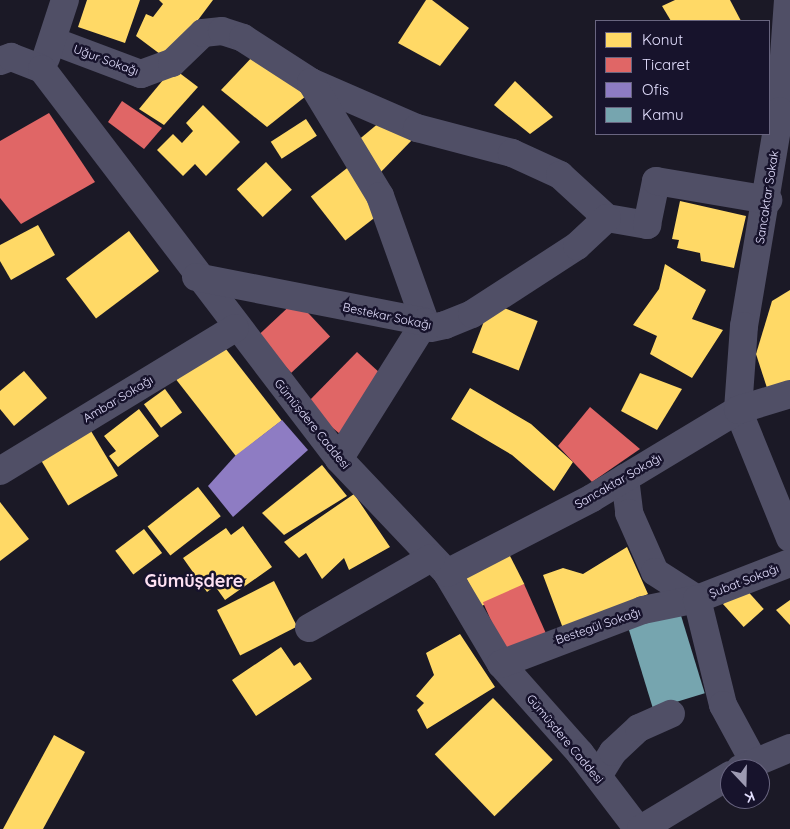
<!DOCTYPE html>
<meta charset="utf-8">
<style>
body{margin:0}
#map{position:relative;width:790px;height:829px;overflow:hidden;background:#1b1926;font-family:Quicksand,sans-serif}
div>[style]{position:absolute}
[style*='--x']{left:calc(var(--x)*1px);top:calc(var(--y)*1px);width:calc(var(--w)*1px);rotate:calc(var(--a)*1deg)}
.homes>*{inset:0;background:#ffd966;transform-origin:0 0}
.shops>*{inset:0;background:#e06666;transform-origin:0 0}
.offices>*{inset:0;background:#8e7cc3}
.public>*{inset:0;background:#76a5af;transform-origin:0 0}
.minor>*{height:28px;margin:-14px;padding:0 14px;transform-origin:14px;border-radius:14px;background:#504f66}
span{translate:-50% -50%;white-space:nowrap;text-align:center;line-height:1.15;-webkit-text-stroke:5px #17132c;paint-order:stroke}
.street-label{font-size:12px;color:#e3dffe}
.district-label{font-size:18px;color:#fee1f3;font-weight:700}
.legend{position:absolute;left:595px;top:20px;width:175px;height:115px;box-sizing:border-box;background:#17132c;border:1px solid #696580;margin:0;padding:6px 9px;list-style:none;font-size:15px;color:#e3dffe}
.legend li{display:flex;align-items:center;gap:10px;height:25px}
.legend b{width:25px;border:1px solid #696580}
.north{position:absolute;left:720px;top:759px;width:50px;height:50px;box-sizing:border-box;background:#17132c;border:1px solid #696580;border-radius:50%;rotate:159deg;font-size:14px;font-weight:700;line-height:20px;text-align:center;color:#e3dffe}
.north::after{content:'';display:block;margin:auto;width:18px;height:22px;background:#9d9ab2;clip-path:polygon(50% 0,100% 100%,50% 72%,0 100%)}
</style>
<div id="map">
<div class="homes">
<div style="clip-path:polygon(87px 0,140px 0,125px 43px,78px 27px)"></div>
<div style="clip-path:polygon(159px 0,213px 0,168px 60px,136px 36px,146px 14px,153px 17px,163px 4px)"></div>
<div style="clip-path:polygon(426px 0,432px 0,469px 28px,440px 66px,398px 43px)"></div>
<div style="clip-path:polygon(675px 0,730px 0,741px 21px,671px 21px,662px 6px)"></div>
<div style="clip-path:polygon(255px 54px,306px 96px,267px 127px,221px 90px)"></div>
<div style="clip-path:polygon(173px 68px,198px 87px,164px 125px,139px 109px)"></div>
<div style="clip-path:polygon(515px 81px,553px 117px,530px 134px,494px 105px)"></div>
<div style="clip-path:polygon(203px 105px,240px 142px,206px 176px,195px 164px,183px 176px,157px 150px,173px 134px,182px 143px,193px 131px,186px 123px)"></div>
<div style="clip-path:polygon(386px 117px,413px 139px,377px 176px,356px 142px)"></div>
<div style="left:306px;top:119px;width:20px;height:42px;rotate:57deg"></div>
<div style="left:266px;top:162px;width:38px;height:40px;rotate:47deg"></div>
<div style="left:351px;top:165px;width:56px;height:51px;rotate:52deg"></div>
<div style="clip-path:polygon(680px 201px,746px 216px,734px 268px,701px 261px,700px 253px,677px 248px,679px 240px,672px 239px)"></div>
<div style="clip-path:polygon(38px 225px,55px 255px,11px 280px,0 261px,0 245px)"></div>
<div style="left:129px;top:231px;width:50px;height:79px;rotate:53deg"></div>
<div style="clip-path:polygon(665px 264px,706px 290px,692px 319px,723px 330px,692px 378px,650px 354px,657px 336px,633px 325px,659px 289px)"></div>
<div style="clip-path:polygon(790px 290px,790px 382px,768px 391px,756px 354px,772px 301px)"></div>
<div style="left:491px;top:303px;width:50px;height:53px;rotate:21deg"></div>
<div style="left:222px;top:344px;width:97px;height:58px;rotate:52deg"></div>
<div style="clip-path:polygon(24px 371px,47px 398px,14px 426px,0 409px,0 391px)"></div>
<div style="clip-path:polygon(640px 373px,682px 389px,657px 430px,621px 411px)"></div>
<div style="clip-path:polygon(470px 388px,531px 424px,573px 462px,554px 491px,512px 455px,451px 419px)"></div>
<div style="left:165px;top:389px;width:29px;height:26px;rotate:54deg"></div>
<div style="clip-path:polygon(139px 409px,159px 436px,118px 467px,109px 456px,116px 451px,104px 436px)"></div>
<div style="left:88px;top:426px;width:58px;height:58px;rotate:59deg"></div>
<div style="clip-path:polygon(322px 465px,347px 496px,284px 535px,262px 513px)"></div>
<div style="left:198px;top:487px;width:37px;height:64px;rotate:52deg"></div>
<div style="clip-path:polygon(354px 494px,390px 547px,349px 570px,344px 558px,322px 579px,306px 553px,299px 558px,284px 542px)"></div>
<div style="clip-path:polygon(0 502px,29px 539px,0 561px)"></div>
<div style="clip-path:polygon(243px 526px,272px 567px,225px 600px,215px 586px,207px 592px,183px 558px,226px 528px,231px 535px)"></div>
<div style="left:144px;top:529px;width:30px;height:36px;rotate:53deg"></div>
<div style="clip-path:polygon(627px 547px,648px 594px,564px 631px,543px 575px,563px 568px,583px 574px)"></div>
<div style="left:509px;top:554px;width:34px;height:49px;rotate:63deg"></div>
<div style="left:274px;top:581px;width:51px;height:64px;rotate:63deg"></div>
<div style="left:743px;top:586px;width:31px;height:27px;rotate:48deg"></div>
<div style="clip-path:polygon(790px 600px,790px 625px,776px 610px)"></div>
<div style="clip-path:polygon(460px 634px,495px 687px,427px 729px,417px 710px,424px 703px,416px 696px,434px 675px,426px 653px)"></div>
<div style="clip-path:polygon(281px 647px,294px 666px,300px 662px,312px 679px,256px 716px,232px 680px)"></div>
<div style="left:493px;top:698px;width:86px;height:81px;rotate:46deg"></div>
<div style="clip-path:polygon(54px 735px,85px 752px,43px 829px,3px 829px)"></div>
</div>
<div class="shops">
<div style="clip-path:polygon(122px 101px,162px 128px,144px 149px,108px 122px)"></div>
<div style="clip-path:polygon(49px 113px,95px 182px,21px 224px,0 198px,0 141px)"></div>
<div style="left:296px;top:300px;width:50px;height:53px;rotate:47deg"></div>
<div style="clip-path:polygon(357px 352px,381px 374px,340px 434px,305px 405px)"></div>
<div style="clip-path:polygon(590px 407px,640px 449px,592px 482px,558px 446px)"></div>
<div style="left:524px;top:584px;width:58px;height:45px;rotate:66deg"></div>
</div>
<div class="offices">
<div style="clip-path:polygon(282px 420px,308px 450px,233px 517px,208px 486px,235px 456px)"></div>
</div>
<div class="public">
<div style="left:679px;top:609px;width:88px;height:54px;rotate:73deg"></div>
</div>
<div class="minor">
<div style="--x:788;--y:0;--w:111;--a:94.1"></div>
<div style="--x:780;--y:111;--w:218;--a:99.5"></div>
<div style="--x:744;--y:326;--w:84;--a:94.1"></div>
<div style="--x:738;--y:410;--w:138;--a:67.9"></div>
<div style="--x:53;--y:41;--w:94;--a:20.6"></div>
<div style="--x:141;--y:74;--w:33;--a:-20"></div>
<div style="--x:172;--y:63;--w:43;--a:-44.1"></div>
<div style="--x:203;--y:33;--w:19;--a:-6"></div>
<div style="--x:222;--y:31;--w:22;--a:18"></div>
<div style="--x:243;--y:38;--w:81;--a:32.9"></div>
<div style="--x:311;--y:82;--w:116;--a:23.5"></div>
<div style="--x:417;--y:128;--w:98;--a:14.7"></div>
<div style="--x:512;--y:153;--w:53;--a:24.6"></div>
<div style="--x:560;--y:175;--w:64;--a:42.5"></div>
<div style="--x:607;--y:218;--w:41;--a:9.9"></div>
<div style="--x:647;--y:225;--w:45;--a:-78.4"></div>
<div style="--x:656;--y:181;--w:114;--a:9.6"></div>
<div style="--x:46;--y:58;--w:61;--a:-71.9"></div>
<div style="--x:0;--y:61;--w:12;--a:-20"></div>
<div style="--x:11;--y:57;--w:33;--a:21"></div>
<div style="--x:42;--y:69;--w:490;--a:52.7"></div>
<div style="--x:339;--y:459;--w:157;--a:46.5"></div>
<div style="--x:447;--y:573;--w:106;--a:59.3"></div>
<div style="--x:501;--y:664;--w:119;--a:48.4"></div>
<div style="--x:580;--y:753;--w:96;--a:52.7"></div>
<div style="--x:311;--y:82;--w:133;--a:58.8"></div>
<div style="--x:380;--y:196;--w:134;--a:70.3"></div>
<div style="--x:425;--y:322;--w:162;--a:122.1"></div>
<div style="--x:196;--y:277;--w:233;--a:11.1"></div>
<div style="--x:425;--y:322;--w:8;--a:45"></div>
<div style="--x:431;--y:328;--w:14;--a:-12"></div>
<div style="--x:445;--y:325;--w:29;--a:-22"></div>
<div style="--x:472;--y:314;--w:125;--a:-32.9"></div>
<div style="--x:577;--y:246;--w:41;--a:-43"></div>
<div style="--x:0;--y:471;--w:275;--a:-31.3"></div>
<div style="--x:625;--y:478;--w:35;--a:83"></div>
<div style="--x:629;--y:513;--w:64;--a:66.2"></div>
<div style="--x:655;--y:572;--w:50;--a:32.7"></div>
<div style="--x:697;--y:599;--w:100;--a:-21.2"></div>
<div style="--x:447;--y:573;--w:163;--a:-27.3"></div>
<div style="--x:592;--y:498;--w:170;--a:-31.1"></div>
<div style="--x:738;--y:410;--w:54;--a:-17.1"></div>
<div style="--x:309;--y:628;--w:141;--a:-29.8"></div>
<div style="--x:501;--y:664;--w:152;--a:-20.8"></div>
<div style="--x:643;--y:610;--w:55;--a:-11.5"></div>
<div style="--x:697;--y:599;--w:109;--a:76.2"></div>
<div style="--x:723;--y:705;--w:65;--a:61.5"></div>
<div style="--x:740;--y:769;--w:54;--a:-22.8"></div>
<div style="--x:598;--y:776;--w:28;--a:-58"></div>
<div style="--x:613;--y:752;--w:35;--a:-43"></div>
<div style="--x:639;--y:728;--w:35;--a:-24"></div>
<div style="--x:641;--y:829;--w:104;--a:-31.2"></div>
</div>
<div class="street-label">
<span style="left:106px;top:60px;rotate:20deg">Uğur Sokağı</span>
<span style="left:767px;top:197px;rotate:-81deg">Sancaktar Sokak</span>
<span style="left:387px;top:316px;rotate:12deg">Bestekar Sokağı</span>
<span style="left:118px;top:399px;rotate:-31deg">Ambar Sokağı</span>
<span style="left:312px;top:424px;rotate:51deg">Gümüşdere Caddesi</span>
<span style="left:618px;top:481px;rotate:-30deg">Sancaktar Sokağı</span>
<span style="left:744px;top:581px;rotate:-21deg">Şubat Sokağı</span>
<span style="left:598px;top:626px;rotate:-19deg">Bestegül Sokağı</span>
<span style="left:565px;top:739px;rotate:50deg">Gümüşdere Caddesi</span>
</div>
<div class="district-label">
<span style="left:194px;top:581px">Gümüşdere</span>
</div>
<ul class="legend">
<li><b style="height:14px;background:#ffd966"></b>Konut</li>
<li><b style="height:14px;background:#e06666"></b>Ticaret</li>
<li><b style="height:14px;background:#8e7cc3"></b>Ofis</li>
<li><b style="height:14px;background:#76a5af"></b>Kamu</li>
</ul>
<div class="north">K</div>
</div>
